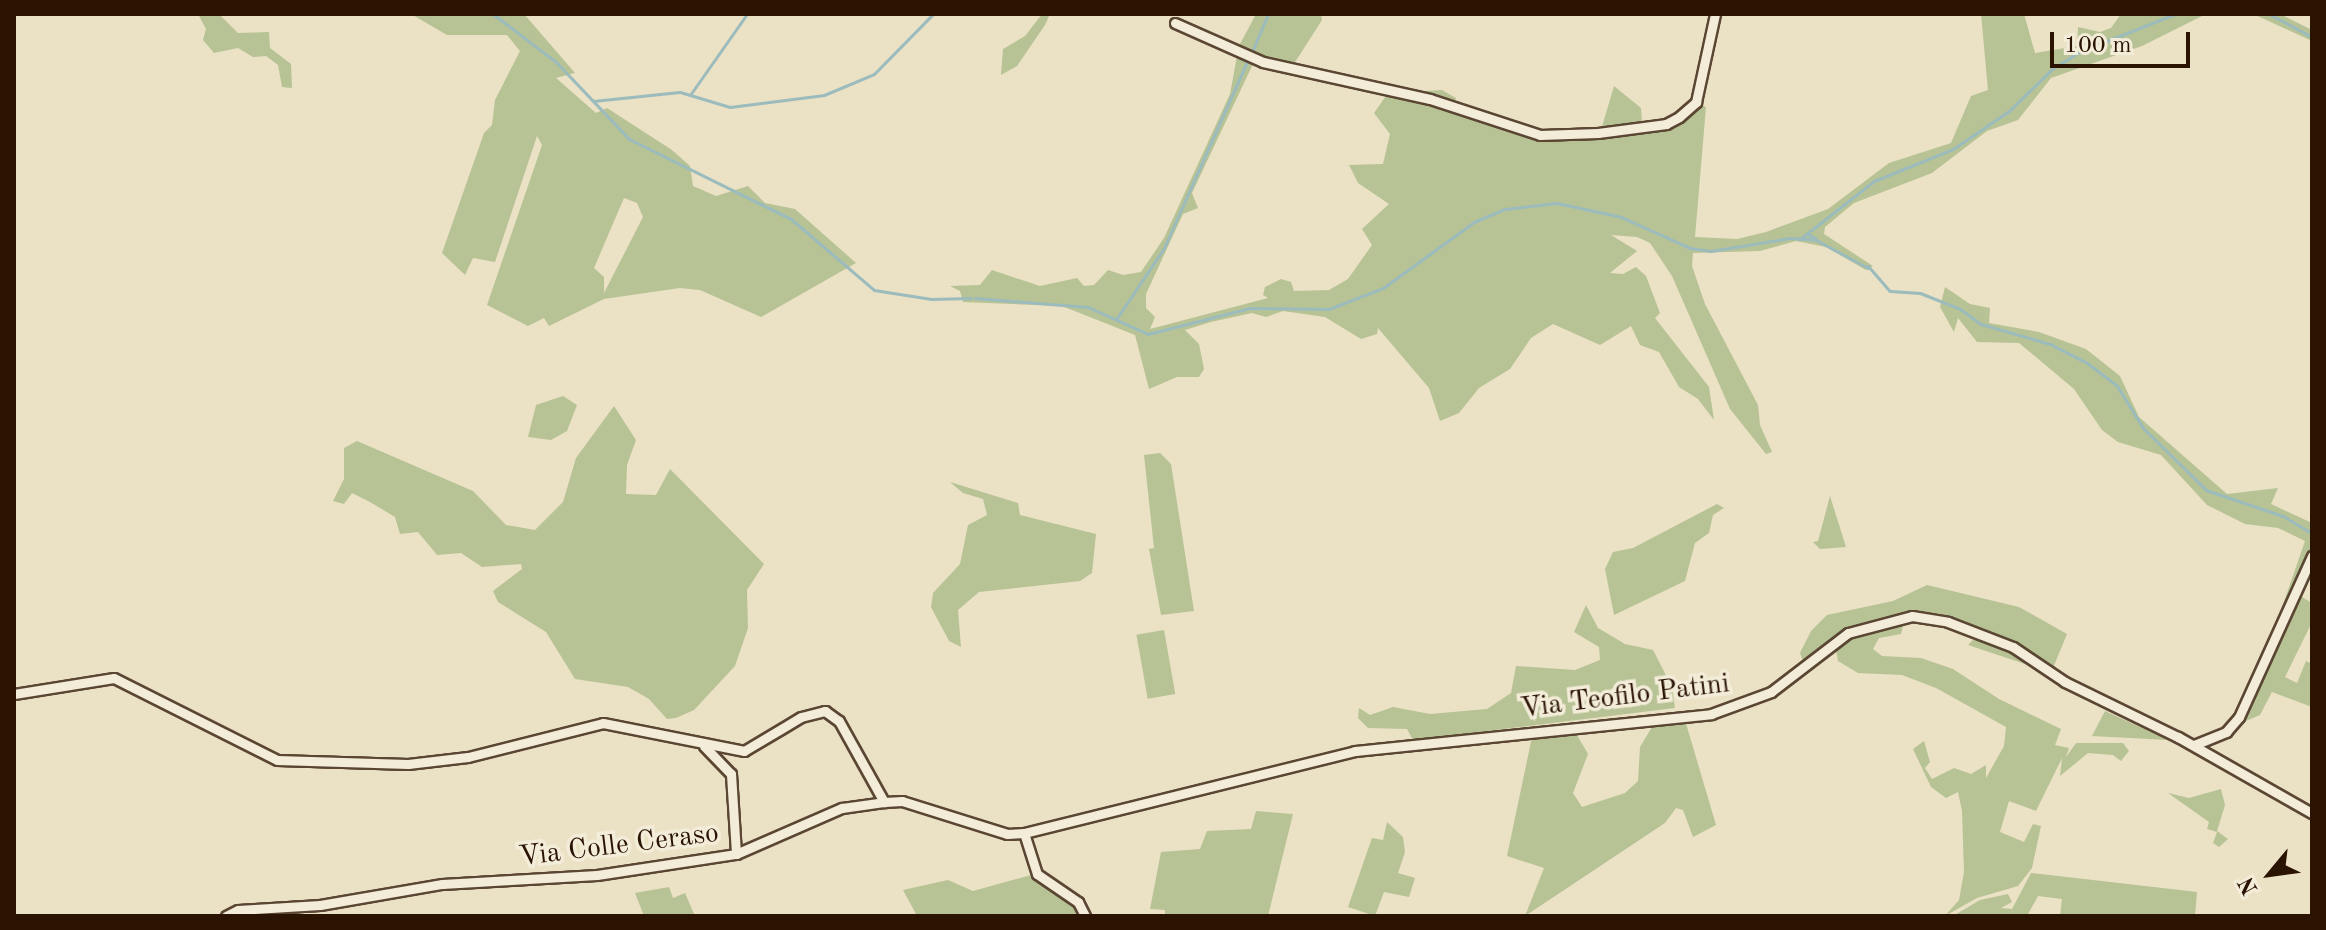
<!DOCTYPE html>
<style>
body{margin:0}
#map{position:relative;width:2326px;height:930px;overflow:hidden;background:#ebe1c5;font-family:"Old Standard TT",serif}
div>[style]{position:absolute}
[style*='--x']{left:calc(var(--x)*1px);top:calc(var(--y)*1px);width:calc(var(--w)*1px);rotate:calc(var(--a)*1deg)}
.green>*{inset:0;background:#b7c395;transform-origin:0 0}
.stream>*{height:3px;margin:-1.5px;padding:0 1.5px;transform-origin:1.5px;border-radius:1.5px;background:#9bbbbd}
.roads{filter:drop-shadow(2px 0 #5a4632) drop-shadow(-2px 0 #5a4632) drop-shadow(0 2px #5a4632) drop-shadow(0 -2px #5a4632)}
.minor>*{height:9px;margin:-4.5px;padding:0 4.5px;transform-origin:4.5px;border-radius:4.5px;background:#f2ecd9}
span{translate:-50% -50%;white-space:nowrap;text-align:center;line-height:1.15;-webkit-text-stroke:7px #f2ecd9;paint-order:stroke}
.street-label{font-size:28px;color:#2a1301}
.frame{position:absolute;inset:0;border:16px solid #2a1301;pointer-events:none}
.north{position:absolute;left:2230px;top:834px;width:80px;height:80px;-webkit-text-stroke:6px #f2ecd9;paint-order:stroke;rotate:241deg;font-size:22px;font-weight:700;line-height:32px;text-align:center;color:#2a1301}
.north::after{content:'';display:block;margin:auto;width:28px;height:36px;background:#2a1301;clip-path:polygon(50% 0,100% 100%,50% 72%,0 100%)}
.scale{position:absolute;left:2050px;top:32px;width:140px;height:36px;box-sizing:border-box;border:4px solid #2a1301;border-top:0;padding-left:10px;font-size:24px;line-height:28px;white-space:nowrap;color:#2a1301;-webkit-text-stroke:6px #f2ecd9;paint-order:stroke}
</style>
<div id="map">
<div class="green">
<div style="clip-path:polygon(198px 14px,219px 14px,238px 33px,269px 32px,270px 48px,291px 64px,292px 88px,282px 87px,278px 65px,266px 56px,253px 57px,238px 48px,214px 53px,203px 40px,206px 29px)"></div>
<div style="clip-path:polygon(evenodd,411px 14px,524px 14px,575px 73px,556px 78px,596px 113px,607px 108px,672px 150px,690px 166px,693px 186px,716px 196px,748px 186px,765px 203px,795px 209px,856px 263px,761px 317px,700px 290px,680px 288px,604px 299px,549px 326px,544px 318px,528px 326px,487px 305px,542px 145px,537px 136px,495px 262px,473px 258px,465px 275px,442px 253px,484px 133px,492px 125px,495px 100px,520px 51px,507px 35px,447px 35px,411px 14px,624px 198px,637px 203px,643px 217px,604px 293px,604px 277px,594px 268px,624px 198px)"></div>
<div style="clip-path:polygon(1042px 14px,1050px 14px,1045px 25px,1017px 66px,1001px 75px,1003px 49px,1025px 36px)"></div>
<div style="clip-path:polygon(1256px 14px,1321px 14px,1322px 20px,1292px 67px,1239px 46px)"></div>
<div style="clip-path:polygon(1981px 14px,2024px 14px,2035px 53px,2077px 46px,2078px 27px,2100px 32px,2111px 28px,2121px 14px,2206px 14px,2142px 46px,2051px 78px,2018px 120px,1987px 131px,1932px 173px,1854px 203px,1825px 227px,1824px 234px,1873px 266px,1866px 270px,1826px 247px,1796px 241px,1760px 251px,1693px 253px,1692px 266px,1705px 304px,1758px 405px,1760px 425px,1772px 452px,1766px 454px,1730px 409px,1672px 276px,1650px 243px,1637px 237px,1611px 235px,1637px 251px,1610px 273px,1623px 274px,1636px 267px,1646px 276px,1660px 313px,1655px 318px,1709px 387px,1714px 420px,1698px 399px,1679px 387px,1659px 352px,1640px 345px,1631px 326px,1600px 345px,1553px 324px,1531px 338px,1510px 369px,1479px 388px,1459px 413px,1440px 421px,1429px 388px,1378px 328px,1377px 334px,1361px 339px,1325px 317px,1283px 311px,1266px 317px,1252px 313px,1211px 322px,1185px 330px,1199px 344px,1204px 369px,1199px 377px,1177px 377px,1149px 389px,1135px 335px,1062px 306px,963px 302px,960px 291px,950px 286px,980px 285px,992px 270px,1040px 286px,1077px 278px,1084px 286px,1094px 285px,1108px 270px,1123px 275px,1141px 272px,1164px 238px,1230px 94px,1237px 56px,1253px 64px,1192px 193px,1198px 208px,1183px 214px,1146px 294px,1146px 308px,1155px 317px,1150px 329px,1268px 298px,1263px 295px,1265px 287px,1281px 279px,1291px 282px,1294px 291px,1329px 290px,1348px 279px,1372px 245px,1362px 229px,1389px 204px,1358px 183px,1349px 165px,1383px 164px,1390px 134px,1374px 113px,1388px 93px,1419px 100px,1424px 91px,1442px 90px,1456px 98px,1452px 111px,1544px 139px,1650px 133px,1685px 118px,1697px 104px,1706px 107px,1695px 237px,1737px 239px,1766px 232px,1828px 209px,1889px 163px,1951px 143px,1971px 96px,1988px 90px)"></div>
<div style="clip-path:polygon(2253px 14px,2280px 14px,2312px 30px,2312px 41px)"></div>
<div style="clip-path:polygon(1614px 86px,1641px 108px,1642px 124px,1601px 130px)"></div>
<div style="clip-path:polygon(1945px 287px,1970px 304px,1990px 308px,1989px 323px,2039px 332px,2086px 349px,2120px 376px,2139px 417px,2227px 494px,2278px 488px,2271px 504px,2312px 523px,2312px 554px,2278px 619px,2305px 541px,2278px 528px,2245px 524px,2207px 505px,2161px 455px,2118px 442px,2102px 430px,2074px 389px,2019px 343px,1977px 342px,1958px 318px,1954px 332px,1940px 307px)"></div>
<div style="clip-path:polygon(563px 396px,577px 405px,567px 431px,551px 440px,528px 437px,536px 405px)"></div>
<div style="clip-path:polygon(614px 406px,636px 440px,627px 465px,626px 494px,656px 495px,670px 469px,764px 564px,747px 590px,748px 628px,735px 666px,694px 710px,676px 718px,667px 719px,649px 699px,628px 687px,575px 679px,546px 632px,498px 602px,493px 591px,522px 569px,521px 564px,482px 567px,461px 553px,437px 555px,418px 532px,400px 534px,395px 517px,370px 502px,352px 493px,344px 504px,333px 501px,344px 479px,344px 448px,357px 441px,473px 491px,506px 525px,535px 530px,563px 502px,576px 458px)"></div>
<div style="clip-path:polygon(1160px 453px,1171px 464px,1194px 611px,1161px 615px,1149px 549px,1154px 548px,1144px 455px)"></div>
<div style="clip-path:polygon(950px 482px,1018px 503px,1020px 515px,1096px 534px,1092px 573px,1080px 581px,979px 592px,958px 610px,961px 647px,949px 641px,931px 607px,933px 593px,960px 564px,968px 525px,987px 515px,983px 499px,963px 493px)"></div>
<div style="clip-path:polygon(1830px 496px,1846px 547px,1820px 549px,1813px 542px,1818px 541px)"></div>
<div style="clip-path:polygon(1717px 504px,1724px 508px,1713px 515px,1709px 533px,1695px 543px,1685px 581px,1614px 615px,1605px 569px,1613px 552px,1633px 548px)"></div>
<div style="clip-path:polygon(1927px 585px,2019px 607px,2067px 634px,2053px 668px,2021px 645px,1982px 628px,1942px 614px,1912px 612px,1859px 624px,1803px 661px,1800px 653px,1811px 631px,1827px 615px,1893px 601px)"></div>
<div style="clip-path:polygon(2302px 597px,2312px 603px,2312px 622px,2285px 677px,2297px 683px,2306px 661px,2312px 664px,2312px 707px,2272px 692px,2260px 715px,2239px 724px)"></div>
<div style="clip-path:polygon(1586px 605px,1598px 628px,1625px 644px,1653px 650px,1672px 687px,1675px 708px,1413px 740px,1407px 729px,1368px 728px,1358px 718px,1359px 708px,1370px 715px,1393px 707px,1430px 714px,1487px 709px,1511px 693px,1516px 666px,1575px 670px,1600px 660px,1599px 647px,1574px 632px)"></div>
<div style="clip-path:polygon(1904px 621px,1901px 634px,1879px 638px,1873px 649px,1882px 656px,1921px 658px,1953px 669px,1999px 699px,2061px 729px,2055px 745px,2069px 748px,2066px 757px,2076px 743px,2123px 743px,2129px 751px,2121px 761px,2113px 755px,2088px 753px,2060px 776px,2062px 758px,2036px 811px,2009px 801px,2000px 832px,2024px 842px,2033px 824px,2041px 826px,2032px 868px,2018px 886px,1977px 898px,1945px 916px,1959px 900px,1964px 872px,1962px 811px,1958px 792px,1946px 798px,1931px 787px,1913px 749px,1924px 741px,1930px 762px,1925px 768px,1932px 779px,1954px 768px,1971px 774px,1986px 765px,1986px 778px,2004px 746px,2006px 727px,1936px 688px,1902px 675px,1858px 673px,1838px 661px,1836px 649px,1857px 633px)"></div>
<div style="left:1164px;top:630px;width:65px;height:28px;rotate:80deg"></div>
<div style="clip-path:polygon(1977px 636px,2015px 653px,2034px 667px,1968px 645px)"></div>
<div style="clip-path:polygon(2105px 711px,2168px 740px,2092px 736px)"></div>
<div style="clip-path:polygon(1685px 720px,1716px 825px,1693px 837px,1683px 810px,1676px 808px,1665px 823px,1525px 916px,1544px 868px,1507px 856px,1532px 737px,1574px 730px,1588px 754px,1573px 793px,1582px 807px,1625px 793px,1638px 781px,1640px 747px,1655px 722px)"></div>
<div style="clip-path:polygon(2221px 789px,2225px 805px,2217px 831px,2228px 839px,2219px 847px,2213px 843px,2217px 832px,2207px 829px,2209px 822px,2168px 793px,2189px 798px)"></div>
<div style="clip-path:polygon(1256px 811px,1293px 814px,1268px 916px,1165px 916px,1165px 910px,1150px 909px,1161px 852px,1200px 849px,1207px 831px,1251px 829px)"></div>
<div style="clip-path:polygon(1387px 822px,1403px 837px,1405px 852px,1398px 873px,1415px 878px,1409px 897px,1384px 892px,1375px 916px,1348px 907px,1372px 838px,1383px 840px)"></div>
<div style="clip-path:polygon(2031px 873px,2197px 892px,2195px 916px,2060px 916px,2062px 899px,2038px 896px,2027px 916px,1953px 916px,1980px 900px,2008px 894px,2012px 902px,2001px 908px,2012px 909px)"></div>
<div style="clip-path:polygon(1031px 875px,1076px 903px,1081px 916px,917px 916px,903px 890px,948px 880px,973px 891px)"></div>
<div style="clip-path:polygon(669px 887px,673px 898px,685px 893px,695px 916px,644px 916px,635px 893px)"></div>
</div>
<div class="stream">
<div style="--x:444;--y:14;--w:17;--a:0"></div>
<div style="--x:493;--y:14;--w:79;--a:37.3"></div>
<div style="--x:556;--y:62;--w:106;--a:46.5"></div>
<div style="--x:629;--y:139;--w:181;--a:26.3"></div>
<div style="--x:791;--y:219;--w:109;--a:40.5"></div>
<div style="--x:874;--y:290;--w:58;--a:9"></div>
<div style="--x:931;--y:299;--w:40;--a:-1.4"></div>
<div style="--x:2269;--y:14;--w:49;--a:28.1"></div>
<div style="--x:1251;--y:54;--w:43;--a:-67"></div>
<div style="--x:690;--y:95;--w:99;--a:-54.9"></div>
<div style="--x:593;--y:101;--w:87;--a:-5.9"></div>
<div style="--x:680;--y:92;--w:52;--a:16.7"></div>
<div style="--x:730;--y:107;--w:95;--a:-7.3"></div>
<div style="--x:824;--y:95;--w:54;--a:-22.8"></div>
<div style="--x:874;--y:74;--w:84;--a:-45.5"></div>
<div style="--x:1807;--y:234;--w:9;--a:27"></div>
<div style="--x:1800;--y:239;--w:94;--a:-38.1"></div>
<div style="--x:1874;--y:181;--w:85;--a:-22.1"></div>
<div style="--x:1953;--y:149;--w:68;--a:-34.2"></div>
<div style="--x:2009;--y:111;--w:60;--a:-44.3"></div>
<div style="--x:2052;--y:69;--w:32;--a:-32"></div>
<div style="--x:2079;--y:52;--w:103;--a:-21.6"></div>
<div style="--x:1868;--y:266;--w:33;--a:49"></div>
<div style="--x:1890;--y:291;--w:30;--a:4"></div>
<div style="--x:1920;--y:293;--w:43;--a:21.8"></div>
<div style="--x:1960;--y:309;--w:26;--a:36"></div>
<div style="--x:1981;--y:324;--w:72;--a:16.2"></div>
<div style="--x:2050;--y:344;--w:42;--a:27.2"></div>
<div style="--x:2087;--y:363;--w:38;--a:37"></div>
<div style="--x:2117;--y:386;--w:49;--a:58.2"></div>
<div style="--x:2143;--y:428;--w:88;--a:44.5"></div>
<div style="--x:2206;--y:490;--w:81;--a:18.7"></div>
<div style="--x:2283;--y:516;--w:31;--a:31"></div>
<div style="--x:975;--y:298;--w:113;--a:4.6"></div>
<div style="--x:1088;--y:307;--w:66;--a:24.2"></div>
<div style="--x:1148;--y:334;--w:105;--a:-14.3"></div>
<div style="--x:1250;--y:308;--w:79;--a:0.7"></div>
<div style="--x:1329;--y:309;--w:58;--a:-21.3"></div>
<div style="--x:1383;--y:288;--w:112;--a:-36"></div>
<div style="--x:1474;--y:222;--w:34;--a:-23"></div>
<div style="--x:1505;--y:209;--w:52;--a:-6.6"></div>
<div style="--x:1557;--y:203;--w:66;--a:12.3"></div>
<div style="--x:1621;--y:217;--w:76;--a:24.2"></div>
<div style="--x:1690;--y:248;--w:21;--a:8"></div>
<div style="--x:1711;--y:251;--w:80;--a:-9.3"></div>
<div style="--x:1790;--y:238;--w:26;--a:4"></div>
<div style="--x:1816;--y:240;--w:59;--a:28.3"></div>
<div style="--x:1117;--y:318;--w:84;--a:-56.1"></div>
<div style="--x:1164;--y:248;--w:204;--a:-66"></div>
</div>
<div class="roads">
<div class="minor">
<div style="--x:1175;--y:23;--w:96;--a:23.9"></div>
<div style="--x:1263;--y:62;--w:171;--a:12.5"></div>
<div style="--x:1430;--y:99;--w:116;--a:18.1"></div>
<div style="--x:1540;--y:135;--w:58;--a:-2"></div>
<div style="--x:1598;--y:133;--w:69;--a:-7.5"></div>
<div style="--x:1666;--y:124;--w:15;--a:-28"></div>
<div style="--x:1679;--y:117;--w:23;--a:-41"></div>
<div style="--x:1696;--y:102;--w:90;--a:-77.8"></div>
<div style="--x:14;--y:694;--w:101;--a:-9.1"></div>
<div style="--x:114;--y:678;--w:182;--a:26.7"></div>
<div style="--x:277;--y:760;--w:131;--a:1.7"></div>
<div style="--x:408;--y:764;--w:60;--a:-6.7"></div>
<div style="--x:468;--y:757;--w:139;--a:-14.1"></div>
<div style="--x:603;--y:723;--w:144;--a:11.2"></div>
<div style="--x:744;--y:751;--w:66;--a:-30.8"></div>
<div style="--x:801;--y:717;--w:25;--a:-14"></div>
<div style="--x:825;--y:711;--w:17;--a:36"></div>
<div style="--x:839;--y:721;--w:93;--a:60.9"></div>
<div style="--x:2194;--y:745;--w:35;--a:-22"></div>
<div style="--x:2226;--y:732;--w:20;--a:-49"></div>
<div style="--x:2239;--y:717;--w:177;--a:-65.6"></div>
<div style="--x:704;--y:746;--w:39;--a:46"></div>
<div style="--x:731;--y:774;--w:80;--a:86.4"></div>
<div style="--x:1024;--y:833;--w:43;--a:72.4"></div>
<div style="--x:1037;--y:874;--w:50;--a:34.3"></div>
<div style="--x:1078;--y:902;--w:16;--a:63"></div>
<div style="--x:226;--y:916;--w:13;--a:-27"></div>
<div style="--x:238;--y:910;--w:82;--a:-3.5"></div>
<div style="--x:320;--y:905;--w:124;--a:-9.8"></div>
<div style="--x:442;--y:884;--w:155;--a:-3.3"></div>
<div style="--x:597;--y:875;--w:141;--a:-8.6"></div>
<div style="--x:736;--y:854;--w:116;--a:-23.5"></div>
<div style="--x:842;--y:808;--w:42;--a:-8.1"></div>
<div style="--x:884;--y:802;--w:18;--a:-3"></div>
<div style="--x:902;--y:801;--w:110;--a:17.4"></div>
<div style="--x:1007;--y:834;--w:17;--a:-3"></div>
<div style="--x:1024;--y:833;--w:341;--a:-13.9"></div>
<div style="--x:1355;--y:751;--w:358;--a:-5.9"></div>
<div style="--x:1711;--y:714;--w:64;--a:-20.1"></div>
<div style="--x:1771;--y:692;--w:97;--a:-37.5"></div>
<div style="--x:1848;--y:633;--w:66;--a:-14.9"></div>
<div style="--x:1912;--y:616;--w:36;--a:9"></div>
<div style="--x:1948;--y:622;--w:70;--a:21"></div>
<div style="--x:2013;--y:647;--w:63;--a:33.9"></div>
<div style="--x:2065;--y:682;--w:126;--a:26"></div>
<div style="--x:2178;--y:737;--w:154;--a:29.6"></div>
</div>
</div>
<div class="street-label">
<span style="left:1625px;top:697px;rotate:-7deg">Via Teofilo Patini</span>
<span style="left:619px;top:846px;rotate:-7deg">Via Colle Ceraso</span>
</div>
<div class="frame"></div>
<div class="north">N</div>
<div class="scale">100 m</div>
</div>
